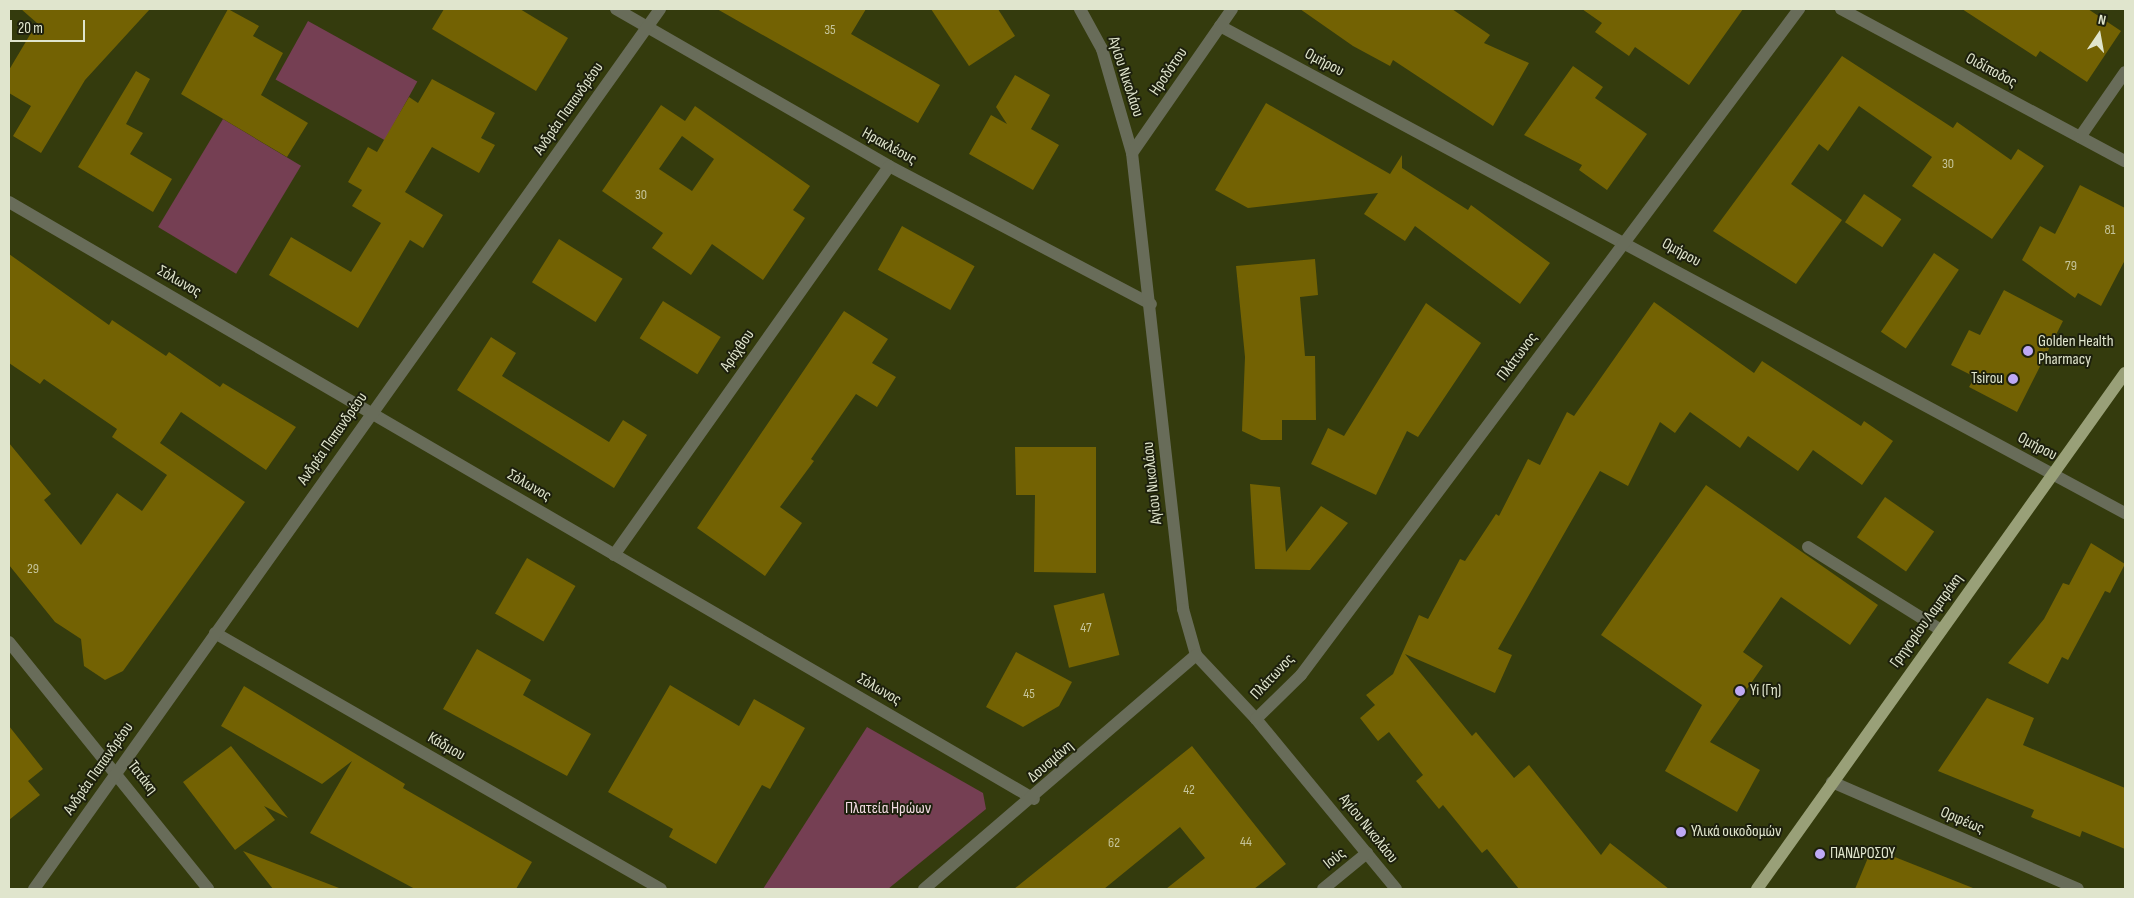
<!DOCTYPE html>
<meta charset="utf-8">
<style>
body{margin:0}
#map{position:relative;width:2134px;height:898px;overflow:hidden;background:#343b0d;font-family:"Sofia Sans Condensed",sans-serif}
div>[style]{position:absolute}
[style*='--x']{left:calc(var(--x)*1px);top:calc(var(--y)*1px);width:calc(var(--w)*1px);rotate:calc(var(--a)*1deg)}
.green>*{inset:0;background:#753f53;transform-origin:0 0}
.building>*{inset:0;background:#736203;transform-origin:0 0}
.minor>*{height:12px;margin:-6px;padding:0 6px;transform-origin:6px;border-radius:6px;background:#686c59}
.major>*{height:12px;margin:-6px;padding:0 6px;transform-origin:6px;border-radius:6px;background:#99a078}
.dots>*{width:14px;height:14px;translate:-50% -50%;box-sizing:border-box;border:2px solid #1d200d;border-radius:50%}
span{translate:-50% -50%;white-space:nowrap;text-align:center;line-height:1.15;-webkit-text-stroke:4px #1d200d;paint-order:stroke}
.number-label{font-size:14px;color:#c5c49a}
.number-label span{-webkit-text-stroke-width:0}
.street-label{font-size:16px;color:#e0e5cd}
.poi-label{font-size:16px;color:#e0e5cd}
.left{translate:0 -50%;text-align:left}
.right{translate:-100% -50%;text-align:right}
.park-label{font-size:16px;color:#f3dce3}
.frame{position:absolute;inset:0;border:10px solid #e0e5cd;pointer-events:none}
.north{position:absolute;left:2074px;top:10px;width:50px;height:50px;-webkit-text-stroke:4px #1d200d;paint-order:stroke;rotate:12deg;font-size:14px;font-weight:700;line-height:20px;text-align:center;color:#e0e5cd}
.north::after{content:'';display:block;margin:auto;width:18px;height:22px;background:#e0e5cd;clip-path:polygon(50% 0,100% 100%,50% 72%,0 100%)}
.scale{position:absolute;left:10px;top:20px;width:75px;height:22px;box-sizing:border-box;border:2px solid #e0e5cd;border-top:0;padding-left:6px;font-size:15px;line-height:18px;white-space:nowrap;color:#e0e5cd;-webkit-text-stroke:4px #1d200d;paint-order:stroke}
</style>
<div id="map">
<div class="green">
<div style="left:308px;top:21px;width:125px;height:67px;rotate:29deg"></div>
<div style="left:223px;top:119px;width:91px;height:126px;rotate:31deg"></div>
<div style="clip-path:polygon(867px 727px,983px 793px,986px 809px,888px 889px,763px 889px)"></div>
</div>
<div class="building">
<div style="clip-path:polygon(21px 9px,150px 9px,85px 80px,41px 153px,13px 136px,31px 106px,9px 93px,9px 70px,37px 23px)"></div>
<div style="clip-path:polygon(228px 9px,259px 26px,253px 36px,283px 53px,261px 95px,308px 123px,287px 157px,181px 94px)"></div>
<div style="clip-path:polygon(444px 9px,520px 9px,568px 38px,536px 91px,432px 29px)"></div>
<div style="clip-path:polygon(717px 9px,866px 9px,851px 34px,940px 85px,918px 123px)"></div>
<div style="clip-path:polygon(931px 9px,998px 9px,1015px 36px,969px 66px)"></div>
<div style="clip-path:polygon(1300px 9px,1452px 9px,1490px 35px,1484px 43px,1529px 63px,1493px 126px,1393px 60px,1390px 66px,1353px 46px)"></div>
<div style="clip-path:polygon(1582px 9px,1743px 9px,1689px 85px,1635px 47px,1629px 56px,1595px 32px,1602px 23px)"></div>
<div style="clip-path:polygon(1962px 9px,2088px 9px,2121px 31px,2087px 82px,2040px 51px,2036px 57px)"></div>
<div style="clip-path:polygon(1842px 56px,1953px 128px,1957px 122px,2011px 160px,2018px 149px,2044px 166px,1992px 239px,1912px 186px,1932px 157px,1859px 106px,1828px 151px,1819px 144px,1791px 184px,1842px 220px,1796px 284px,1713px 231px)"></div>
<div style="clip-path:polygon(1573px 66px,1603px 87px,1595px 98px,1647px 134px,1607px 190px,1579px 170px,1582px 165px,1524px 135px)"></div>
<div style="clip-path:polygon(136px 71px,150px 79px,126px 124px,143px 133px,130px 154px,172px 179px,153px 212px,78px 167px)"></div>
<div style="clip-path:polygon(1015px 75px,1050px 95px,1031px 129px,1059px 145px,1033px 190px,969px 154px,991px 115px,1007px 124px,996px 107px)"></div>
<div style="clip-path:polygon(432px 79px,495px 113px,481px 138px,495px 145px,479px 173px,432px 147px,405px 192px,443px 215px,423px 248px,410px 240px,358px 328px,269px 275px,291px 237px,351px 272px,381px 223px,352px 206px,362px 190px,348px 182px,368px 147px,377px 152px,409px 97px,418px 103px)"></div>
<div style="clip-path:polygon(1266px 103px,1390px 174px,1402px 155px,1402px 168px,1468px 210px,1471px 205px,1550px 263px,1520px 304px,1415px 226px,1405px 241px,1364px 214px,1378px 193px,1248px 208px,1215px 190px)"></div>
<div style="clip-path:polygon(evenodd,661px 105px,685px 121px,695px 106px,810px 186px,793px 210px,805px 218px,763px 280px,712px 244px,691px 275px,652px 248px,663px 233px,602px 191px,661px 105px,682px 136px,714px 159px,692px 191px,659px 169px,682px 136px)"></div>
<div style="clip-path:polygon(2080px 185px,2125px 208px,2125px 260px,2101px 306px,2078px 293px,2075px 298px,2022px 260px,2040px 226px,2055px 234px)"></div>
<div style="left:1864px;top:194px;width:45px;height:34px;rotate:34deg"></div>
<div style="left:902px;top:226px;width:83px;height:50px;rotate:29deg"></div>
<div style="left:559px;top:239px;width:75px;height:51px;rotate:32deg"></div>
<div style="left:1934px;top:253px;width:30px;height:95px;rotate:34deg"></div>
<div style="clip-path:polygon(9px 254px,109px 325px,112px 320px,166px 356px,169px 352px,220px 387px,223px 383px,296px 427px,266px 470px,181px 412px,160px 443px,245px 502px,123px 671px,105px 680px,84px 666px,81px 639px,55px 622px,9px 565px,9px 443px,51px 494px,44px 500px,81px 545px,117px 493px,142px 511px,167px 475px,112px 437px,117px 429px,44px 379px,40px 384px,9px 363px)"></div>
<div style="clip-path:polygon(1315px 259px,1318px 295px,1300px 297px,1305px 356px,1315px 356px,1316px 420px,1282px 420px,1282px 440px,1261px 440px,1242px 431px,1245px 357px,1236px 266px)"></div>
<div style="clip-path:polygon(2004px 290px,2063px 321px,2017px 412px,1969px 387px,1975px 377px,1951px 365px,1969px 330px,1980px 335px)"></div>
<div style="left:663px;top:301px;width:68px;height:44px;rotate:32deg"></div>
<div style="clip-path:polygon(1654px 302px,1754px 373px,1762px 361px,1861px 426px,1864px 421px,1893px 441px,1862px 485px,1813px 450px,1798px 471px,1748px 436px,1740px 448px,1690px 412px,1675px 433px,1660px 422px,1628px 486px,1600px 471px,1498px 649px,1512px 655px,1495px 693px,1405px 654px,1472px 736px,1476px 732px,1514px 778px,1529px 765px,1601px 855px,1610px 843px,1669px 889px,1519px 889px,1487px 849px,1482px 853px,1443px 805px,1439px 809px,1416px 781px,1423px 775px,1389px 732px,1378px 741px,1360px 718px,1375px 705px,1366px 695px,1393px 674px,1419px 615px,1428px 619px,1460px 559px,1465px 561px,1496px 514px,1499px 516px,1528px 459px,1540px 465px,1567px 412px,1574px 416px)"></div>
<div style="clip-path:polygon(1426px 303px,1481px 343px,1418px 437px,1407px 431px,1376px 495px,1311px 464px,1328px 428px,1344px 436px)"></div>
<div style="clip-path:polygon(844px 311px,888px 339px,872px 363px,896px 377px,877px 407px,856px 394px,811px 459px,814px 461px,780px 507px,802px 523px,765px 576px,697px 528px)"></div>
<div style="clip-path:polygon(491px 337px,516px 353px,502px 376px,609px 442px,623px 420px,647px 435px,614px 488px,457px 390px)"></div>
<div style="clip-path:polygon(1015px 447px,1096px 447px,1096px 573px,1034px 572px,1035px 495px,1016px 495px)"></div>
<div style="clip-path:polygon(1250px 484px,1280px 487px,1286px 552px,1321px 506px,1348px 523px,1310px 570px,1255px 569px)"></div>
<div style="clip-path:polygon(1706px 485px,1878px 605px,1850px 645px,1781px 597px,1743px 652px,1763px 666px,1710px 742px,1760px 770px,1737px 812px,1665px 771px,1702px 705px,1601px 635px)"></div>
<div style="left:1885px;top:497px;width:60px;height:49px;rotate:35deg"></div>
<div style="clip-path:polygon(2091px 543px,2125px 564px,2110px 593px,2105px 591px,2068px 660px,2062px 657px,2048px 684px,2008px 663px,2044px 619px,2063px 583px,2069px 585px)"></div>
<div style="left:527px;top:558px;width:56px;height:64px;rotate:30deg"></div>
<div style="left:1104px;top:593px;width:64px;height:52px;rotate:76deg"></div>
<div style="clip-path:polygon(477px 649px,531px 680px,523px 695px,591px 734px,567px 776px,443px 709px)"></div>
<div style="clip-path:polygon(1016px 652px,1072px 682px,1059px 706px,1023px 727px,986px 707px)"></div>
<div style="clip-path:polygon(670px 685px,739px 726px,754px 699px,805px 728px,770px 789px,762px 785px,716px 864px,669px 837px,673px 829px,608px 792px)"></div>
<div style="clip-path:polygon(244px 686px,405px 784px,403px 788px,532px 862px,516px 889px,415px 889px,310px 833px,352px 761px,322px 784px,221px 726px)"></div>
<div style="clip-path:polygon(1987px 698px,2034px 718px,2023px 745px,2125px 788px,2125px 849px,2082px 831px,2080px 837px,2031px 817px,2034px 810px,1938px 771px)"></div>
<div style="clip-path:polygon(9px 726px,43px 769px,28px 781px,40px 795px,9px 820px)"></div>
<div style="clip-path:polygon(231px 746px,288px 818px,264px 806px,275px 820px,235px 850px,183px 782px)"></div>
<div style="clip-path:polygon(1192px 746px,1286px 864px,1254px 889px,1166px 889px,1205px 858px,1180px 827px,1104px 889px,1014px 889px)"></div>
<div style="clip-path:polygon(1872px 848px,1973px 888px,1973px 889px,1855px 889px)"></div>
<div style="clip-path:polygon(243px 851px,339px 888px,339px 889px,273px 889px)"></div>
</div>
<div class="minor">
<div style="--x:616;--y:9;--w:315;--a:29.9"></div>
<div style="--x:889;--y:166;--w:296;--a:27.8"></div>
<div style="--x:1080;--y:9;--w:46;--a:61.2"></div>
<div style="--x:1102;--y:49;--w:108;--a:73.9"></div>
<div style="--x:1132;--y:153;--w:459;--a:83.6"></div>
<div style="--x:1183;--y:609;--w:48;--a:74.2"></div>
<div style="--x:1196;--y:655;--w:88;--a:46.8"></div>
<div style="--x:1256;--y:719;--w:220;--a:50.5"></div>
<div style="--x:1841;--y:9;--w:322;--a:28.2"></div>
<div style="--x:1220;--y:26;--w:1028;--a:28.29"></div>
<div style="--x:2080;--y:137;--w:79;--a:-55.3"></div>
<div style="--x:1132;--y:153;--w:175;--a:-55.2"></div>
<div style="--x:9;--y:202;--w:1186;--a:30.22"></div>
<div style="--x:1808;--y:547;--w:157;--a:32"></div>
<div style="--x:614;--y:555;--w:476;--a:-54.7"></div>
<div style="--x:215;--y:633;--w:514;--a:29.86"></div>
<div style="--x:9;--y:642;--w:317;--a:51.1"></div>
<div style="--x:1256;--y:719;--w:63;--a:-44.4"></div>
<div style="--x:1301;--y:675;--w:832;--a:-53.21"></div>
<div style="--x:1832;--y:782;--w:268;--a:23.5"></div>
<div style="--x:34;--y:889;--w:1080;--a:-54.57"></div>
<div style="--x:924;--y:889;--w:359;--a:-40.7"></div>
<div style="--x:1323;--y:889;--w:57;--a:-39.3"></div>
</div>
<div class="major">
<div style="--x:1757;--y:889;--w:634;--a:-54.5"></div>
</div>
<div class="dots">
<div style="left:2028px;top:351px;background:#bea9f5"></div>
<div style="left:2013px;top:379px;background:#bea9f5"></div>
<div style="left:1740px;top:691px;background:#bea9f5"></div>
<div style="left:1681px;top:832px;background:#bea9f5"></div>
<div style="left:1820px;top:854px;background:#bea9f5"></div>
</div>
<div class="number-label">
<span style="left:830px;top:30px">35</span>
<span style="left:1948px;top:164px">30</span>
<span style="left:641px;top:195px">30</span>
<span style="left:2110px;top:230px">81</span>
<span style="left:2071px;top:266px">79</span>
<span style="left:33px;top:569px">29</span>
<span style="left:1086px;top:628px">47</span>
<span style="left:1029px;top:694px">45</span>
<span style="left:1189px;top:790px">42</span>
<span style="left:1246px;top:842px">44</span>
<span style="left:1114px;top:843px">62</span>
</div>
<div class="street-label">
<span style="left:1324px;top:63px;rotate:28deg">Ομήρου</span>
<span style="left:1991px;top:71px;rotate:28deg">Οιδίποδος</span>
<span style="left:1169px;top:72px;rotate:-56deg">Ηροδότου</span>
<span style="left:1125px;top:77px;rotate:72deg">Αγίου Νικολάου</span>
<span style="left:569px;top:109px;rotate:-55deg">Ανδρέα Παπανδρέου</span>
<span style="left:889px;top:147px;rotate:29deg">Ηρακλέους</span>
<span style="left:1681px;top:253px;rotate:29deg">Ομήρου</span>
<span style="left:179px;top:282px;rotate:30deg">Σόλωνος</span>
<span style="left:738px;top:351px;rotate:-55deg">Αράχθου</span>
<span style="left:1518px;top:357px;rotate:-53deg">Πλάτωνος</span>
<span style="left:333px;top:439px;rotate:-55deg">Ανδρέα Παπανδρέου</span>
<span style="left:2037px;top:447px;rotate:28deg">Ομήρου</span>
<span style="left:1153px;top:483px;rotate:-96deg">Αγίου Νικολάου</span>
<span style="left:529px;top:486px;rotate:30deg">Σόλωνος</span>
<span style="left:1927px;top:621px;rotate:-54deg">Γρηγορίου Λαμπράκη</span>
<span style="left:1273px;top:677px;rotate:-47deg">Πλάτωνος</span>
<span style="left:879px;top:690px;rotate:30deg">Σόλωνος</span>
<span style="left:446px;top:747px;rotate:30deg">Κάδμου</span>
<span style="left:1051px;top:762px;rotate:-41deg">Δουσμάνη</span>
<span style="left:99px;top:769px;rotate:-55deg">Ανδρέα Παπανδρέου</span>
<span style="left:142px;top:778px;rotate:52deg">Τατάκη</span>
<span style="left:1962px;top:821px;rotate:23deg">Ορφέως</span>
<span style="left:1368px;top:829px;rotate:51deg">Αγίου Νικολάου</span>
<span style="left:1335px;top:859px;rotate:-39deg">Ιούς</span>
</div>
<div class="poi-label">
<span class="left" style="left:2038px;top:351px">Golden Health<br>Pharmacy</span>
<span class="right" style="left:2003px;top:379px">Tsirou</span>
<span class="left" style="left:1750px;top:691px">Yi (Γη)</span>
<span class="left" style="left:1691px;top:832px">Υλικά οικοδομών</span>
<span class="left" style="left:1830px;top:854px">ΠΑΝΔΡΟΣΟΥ</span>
</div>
<div class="park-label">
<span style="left:888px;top:809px">Πλατεία Ηρώων</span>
</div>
<div class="frame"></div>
<div class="north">N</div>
<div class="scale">20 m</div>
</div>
